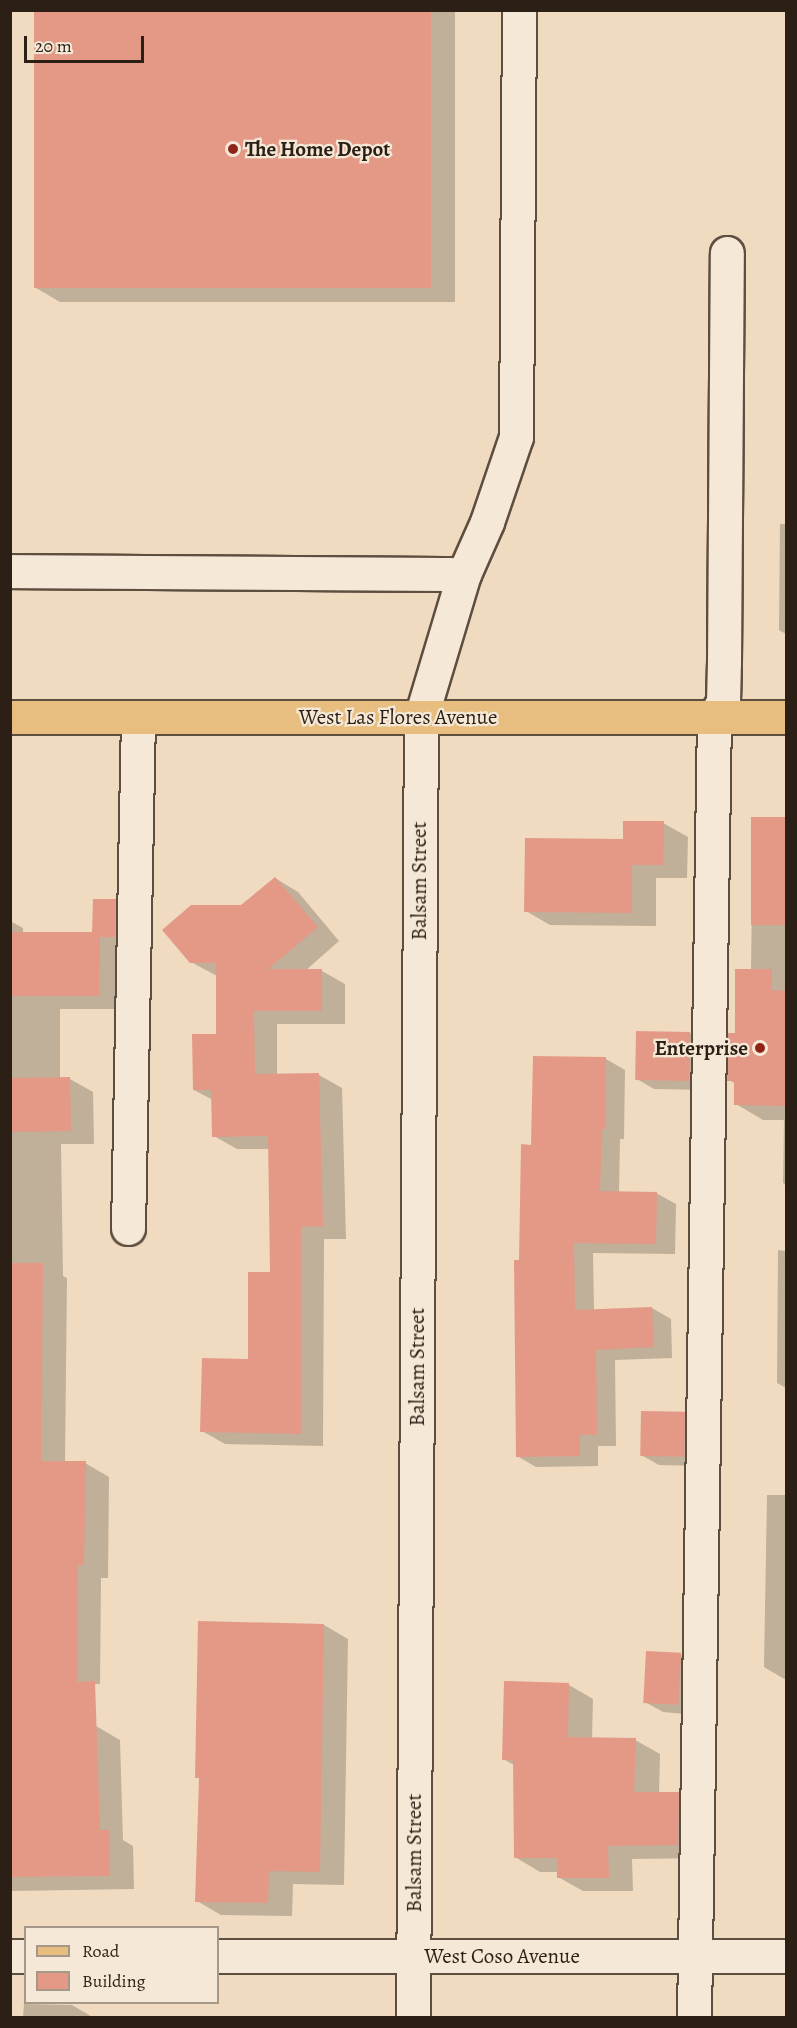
<!DOCTYPE html>
<style>
body{margin:0}
#map{position:relative;width:797px;height:2028px;overflow:hidden;background:#f0dbc0;font-family:Alegreya,serif}
div>[style]{position:absolute}
[style*='--x']{left:calc(var(--x)*1px);top:calc(var(--y)*1px);width:calc(var(--w)*1px);rotate:calc(var(--a)*1deg)}
.shadow>*{inset:0;background:#0003}
.building>*{inset:0;background:#e49987;transform-origin:0 0}
.roads{filter:drop-shadow(2px 0 #5d4e40) drop-shadow(-2px 0 #5d4e40) drop-shadow(0 2px #5d4e40) drop-shadow(0 -2px #5d4e40)}
.minor>*{height:33px;margin:-16.5px;padding:0 16.5px;transform-origin:16.5px;border-radius:16.5px;background:#f5e8d6}
.major>*{height:33px;margin:-16.5px;padding:0 16.5px;transform-origin:16.5px;border-radius:16.5px;background:#e8be80}
.dots>*{width:16px;height:16px;translate:-50% -50%;box-sizing:border-box;border:3px solid #f5e8d6;border-radius:50%}
span{translate:-50% -50%;white-space:nowrap;text-align:center;line-height:1.15;-webkit-text-stroke:4.5px #f5e8d6;paint-order:stroke}
.poi-label{font-size:21px;color:#2c1f15;font-weight:700}
.left{translate:0 -50%;text-align:left}
.right{translate:-100% -50%;text-align:right}
.street-label{font-size:21px;color:#2c1f15}
.frame{position:absolute;inset:0;border:12px solid #2c1f15;pointer-events:none}
.legend{position:absolute;left:24px;top:1926px;width:195px;height:78px;box-sizing:border-box;background:#f5e8d6;border:2px solid #a59889;margin:0;padding:8px 10px;list-style:none;font-size:18px;color:#2c1f15}
.legend li{display:flex;align-items:center;gap:12px;height:30px}
.legend b{width:30px;border:2px solid #a59889}
.scale{position:absolute;left:24px;top:36px;width:120px;height:27px;box-sizing:border-box;border:3px solid #2c1f15;border-top:0;padding-left:8px;font-size:18px;line-height:21px;white-space:nowrap;color:#2c1f15;-webkit-text-stroke:4px #f5e8d6;paint-order:stroke}
</style>
<div id="map">
<div class="shadow">
<div style="clip-path:polygon(36px 10px,455px 10px,455px 302px,60px 302px,36px 288px)"></div>
<div style="clip-path:polygon(780px 524px,786px 524px,786px 634px,779px 630px)"></div>
<div style="clip-path:polygon(753px 818px,786px 819px,786px 1185px,783px 1183px,784px 1120px,763px 1120px,736px 1104px,736px 1084px,729px 1080px,751px 970px)"></div>
<div style="clip-path:polygon(663px 823px,688px 837px,687px 878px,656px 878px,656px 926px,550px 925px,526px 911px,624px 841px)"></div>
<div style="clip-path:polygon(275px 878px,298px 892px,339px 941px,305px 971px,322px 971px,345px 984px,345px 1024px,277px 1024px,277px 1075px,319px 1075px,342px 1088px,346px 1239px,324px 1239px,323px 1446px,225px 1444px,202px 1431px,249px 1360px,271px 1273px,269px 1149px,237px 1149px,214px 1136px,213px 1100px,194px 1090px,217px 1035px,217px 976px,191px 962px,241px 907px)"></div>
<div style="clip-path:polygon(115px 901px,139px 914px,123px 1009px,60px 1009px,60px 1079px,70px 1079px,93px 1092px,94px 1144px,61px 1144px,63px 1276px,67px 1278px,65px 1463px,85px 1463px,109px 1477px,108px 1578px,101px 1578px,100px 1684px,10px 1683px,10px 921px,23px 928px,23px 933px,94px 933px)"></div>
<div style="clip-path:polygon(690px 1033px,707px 1043px,707px 1090px,654px 1089px,637px 1079px)"></div>
<div style="clip-path:polygon(606px 1059px,625px 1070px,624px 1139px,620px 1139px,619px 1193px,656px 1193px,676px 1204px,675px 1254px,593px 1253px,594px 1311px,652px 1308px,671px 1319px,672px 1358px,615px 1360px,616px 1446px,598px 1446px,598px 1466px,536px 1467px,517px 1456px,520px 1261px,532px 1146px)"></div>
<div style="clip-path:polygon(778px 1250px,786px 1251px,786px 1388px,777px 1383px)"></div>
<div style="clip-path:polygon(684px 1413px,701px 1423px,701px 1466px,659px 1465px,641px 1455px)"></div>
<div style="clip-path:polygon(767px 1495px,786px 1495px,786px 1680px,764px 1667px)"></div>
<div style="clip-path:polygon(324px 1625px,348px 1639px,344px 1885px,293px 1884px,292px 1916px,221px 1915px,197px 1901px,200px 1779px,197px 1777px)"></div>
<div style="clip-path:polygon(680px 1654px,698px 1664px,697px 1715px,663px 1712px,645px 1702px)"></div>
<div style="clip-path:polygon(569px 1685px,593px 1699px,592px 1739px,635px 1740px,660px 1754px,659px 1794px,678px 1793px,703px 1807px,702px 1858px,632px 1859px,633px 1891px,583px 1891px,558px 1877px,558px 1872px,540px 1872px,515px 1857px,514px 1765px,503px 1759px)"></div>
<div style="clip-path:polygon(96px 1726px,120px 1740px,123px 1840px,133px 1846px,134px 1889px,10px 1891px,10px 1730px)"></div>
<div style="clip-path:polygon(24px 2004px,72px 2005px,94px 2018px,23px 2018px)"></div>
</div>
<div class="building">
<div style="left:34px;top:10px;width:397px;height:278px"></div>
<div style="left:751px;top:817px;width:35px;height:108px"></div>
<div style="clip-path:polygon(623px 821px,664px 821px,663px 865px,632px 865px,632px 913px,524px 912px,525px 838px,623px 839px)"></div>
<div style="clip-path:polygon(275px 877px,318px 927px,268px 969px,322px 969px,322px 1011px,254px 1011px,255px 1074px,319px 1073px,323px 1226px,301px 1227px,301px 1434px,200px 1432px,202px 1358px,248px 1359px,248px 1272px,270px 1272px,268px 1136px,212px 1137px,211px 1090px,193px 1090px,192px 1034px,216px 1034px,216px 963px,190px 963px,162px 930px,191px 905px,241px 905px)"></div>
<div style="clip-path:polygon(93px 899px,116px 899px,115px 937px,100px 937px,99px 996px,10px 996px,10px 932px,92px 932px)"></div>
<div style="clip-path:polygon(735px 969px,772px 969px,772px 990px,786px 991px,786px 1106px,734px 1105px,734px 1081px,727px 1081px,728px 1033px,735px 1033px)"></div>
<div style="left:636px;top:1031px;width:54px;height:49px;rotate:1deg"></div>
<div style="clip-path:polygon(533px 1056px,606px 1057px,605px 1129px,602px 1129px,600px 1191px,657px 1192px,656px 1244px,574px 1243px,575px 1310px,652px 1307px,654px 1347px,596px 1350px,597px 1435px,580px 1435px,580px 1456px,516px 1457px,514px 1260px,519px 1260px,521px 1144px,531px 1145px)"></div>
<div style="left:70px;top:1077px;width:54px;height:60px;rotate:89deg"></div>
<div style="clip-path:polygon(10px 1263px,43px 1263px,41px 1461px,86px 1461px,84px 1565px,78px 1565px,77px 1682px,95px 1681px,100px 1830px,109px 1830px,110px 1876px,10px 1877px)"></div>
<div style="left:641px;top:1411px;width:44px;height:45px;rotate:1deg"></div>
<div style="clip-path:polygon(198px 1621px,324px 1624px,320px 1872px,269px 1871px,268px 1903px,195px 1902px,199px 1778px,195px 1778px)"></div>
<div style="left:646px;top:1651px;width:35px;height:52px;rotate:3deg"></div>
<div style="clip-path:polygon(504px 1681px,569px 1683px,568px 1737px,636px 1738px,634px 1792px,679px 1792px,678px 1845px,608px 1846px,609px 1878px,557px 1878px,557px 1858px,514px 1858px,513px 1760px,502px 1760px)"></div>
</div>
<div class="roads">
<div class="minor">
<div style="--x:10;--y:571;--w:454;--a:0.4"></div>
<div style="--x:128;--y:1228;--w:511;--a:-88.88"></div>
<div style="--x:10;--y:1956;--w:16;--a:0"></div>
<div style="--x:218;--y:1956;--w:568;--a:0"></div>
<div style="--x:413;--y:2018;--w:1301;--a:-89.65"></div>
<div style="--x:421;--y:717;--w:149;--a:-73.3"></div>
<div style="--x:464;--y:574;--w:57;--a:-66.1"></div>
<div style="--x:487;--y:522;--w:90;--a:-71.2"></div>
<div style="--x:516;--y:437;--w:427;--a:-89.6"></div>
<div style="--x:694;--y:2018;--w:1301;--a:-89.12"></div>
<div style="--x:714;--y:717;--w:17;--a:-59"></div>
<div style="--x:723;--y:702;--w:40;--a:-88.6"></div>
<div style="--x:724;--y:662;--w:409;--a:-89.6"></div>
</div>
<div class="major">
<div style="--x:10;--y:717;--w:776;--a:0"></div>
</div>
</div>
<div class="dots">
<div style="left:233px;top:149px;background:#8f2418"></div>
<div style="left:760px;top:1048px;background:#8f2418"></div>
</div>
<div class="poi-label">
<span class="left" style="left:245px;top:149px">The Home Depot</span>
<span class="right" style="left:748px;top:1048px">Enterprise</span>
</div>
<div class="street-label">
<span style="left:398px;top:717px">West Las Flores Avenue</span>
<span style="left:419px;top:881px;rotate:-90deg">Balsam Street</span>
<span style="left:417px;top:1367px;rotate:-90deg">Balsam Street</span>
<span style="left:414px;top:1853px;rotate:-90deg">Balsam Street</span>
<span style="left:502px;top:1956px">West Coso Avenue</span>
</div>
<div class="frame"></div>
<ul class="legend">
<li><b style="height:8px;background:#e8be80"></b>Road</li>
<li><b style="height:16px;background:#e49987"></b>Building</li>
</ul>
<div class="scale">20 m</div>
</div>
